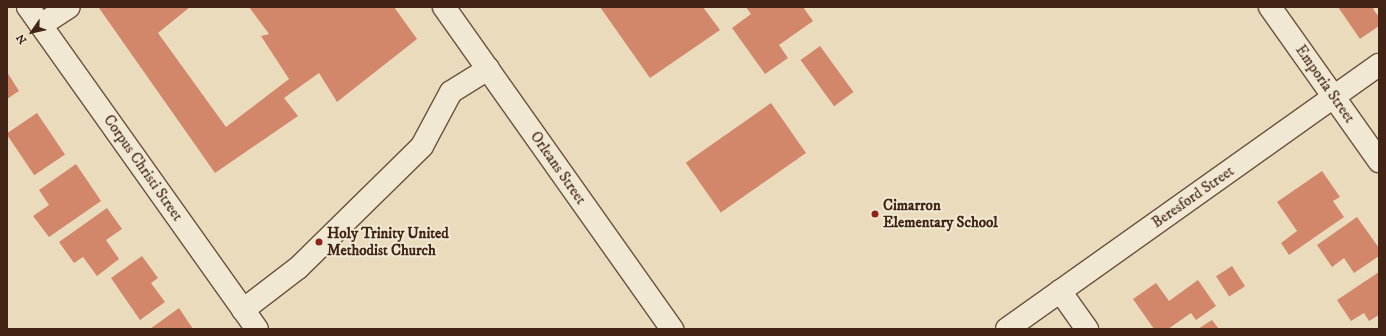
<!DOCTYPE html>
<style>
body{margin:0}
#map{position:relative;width:1386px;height:336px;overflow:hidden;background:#eadbbc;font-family:"IM FELL DW Pica",serif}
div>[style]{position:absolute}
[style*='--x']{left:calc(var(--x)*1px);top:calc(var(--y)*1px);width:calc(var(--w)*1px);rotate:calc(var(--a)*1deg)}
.building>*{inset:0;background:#d2876b;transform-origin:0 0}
.roads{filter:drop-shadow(1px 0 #6b523f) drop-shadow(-1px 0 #6b523f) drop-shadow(0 1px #6b523f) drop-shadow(0 -1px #6b523f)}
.minor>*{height:22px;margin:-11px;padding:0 11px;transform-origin:11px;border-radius:11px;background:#f1e8d3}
.dots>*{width:11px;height:11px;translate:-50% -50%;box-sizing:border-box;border:2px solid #f1e8d3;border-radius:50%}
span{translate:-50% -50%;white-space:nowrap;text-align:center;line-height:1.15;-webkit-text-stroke:4px #f1e8d3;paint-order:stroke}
.street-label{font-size:15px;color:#412415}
.poi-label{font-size:15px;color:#412415;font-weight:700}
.left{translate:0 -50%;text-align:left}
.frame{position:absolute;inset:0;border:8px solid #412415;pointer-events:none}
.north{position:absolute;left:12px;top:12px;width:40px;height:40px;-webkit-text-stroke:3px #f1e8d3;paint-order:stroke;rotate:236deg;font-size:11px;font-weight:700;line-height:16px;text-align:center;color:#412415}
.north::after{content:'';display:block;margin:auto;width:14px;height:18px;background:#412415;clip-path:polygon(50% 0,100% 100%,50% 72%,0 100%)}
</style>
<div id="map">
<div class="building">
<div style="clip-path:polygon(190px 7px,158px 33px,226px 127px,289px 79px,261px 36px,269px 34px,249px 7px,394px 7px,417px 39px,337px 102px,319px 73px,284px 98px,298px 116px,215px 173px,99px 8px)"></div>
<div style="clip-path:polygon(600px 7px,703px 7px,720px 30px,650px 78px)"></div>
<div style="clip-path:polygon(746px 7px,803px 7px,813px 21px,779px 45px,788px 58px,765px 74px,732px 28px,751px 14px)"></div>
<div style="clip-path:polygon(1338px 7px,1376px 7px,1373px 9px,1379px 17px,1379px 26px,1360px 39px)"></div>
<div style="left:820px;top:46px;width:57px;height:24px;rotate:54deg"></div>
<div style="clip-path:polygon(7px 72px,19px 91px,7px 99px)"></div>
<div style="left:771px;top:103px;width:61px;height:104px;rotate:55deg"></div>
<div style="left:37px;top:113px;width:50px;height:37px;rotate:56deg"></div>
<div style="clip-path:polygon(76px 164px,101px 201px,49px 237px,33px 216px,49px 205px,39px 190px)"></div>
<div style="clip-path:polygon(1322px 171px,1340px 197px,1333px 201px,1344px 217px,1289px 255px,1281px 243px,1297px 231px,1277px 202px)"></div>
<div style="clip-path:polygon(107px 208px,122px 229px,106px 240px,119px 259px,97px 276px,83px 257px,74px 263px,59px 242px)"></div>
<div style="clip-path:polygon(1357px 217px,1379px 248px,1379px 256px,1354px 273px,1344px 258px,1332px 267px,1317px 245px)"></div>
<div style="clip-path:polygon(142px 256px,158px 278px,151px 283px,165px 302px,140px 320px,111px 278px)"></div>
<div style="left:1232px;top:266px;width:24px;height:19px;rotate:57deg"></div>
<div style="clip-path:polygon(1379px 272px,1379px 315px,1369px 321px,1364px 313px,1351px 321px,1337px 300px)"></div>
<div style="clip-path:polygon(1198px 280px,1216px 306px,1196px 320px,1191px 313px,1168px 329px,1154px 329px,1133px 299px,1156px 283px,1169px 301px)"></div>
<div style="clip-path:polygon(179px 308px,193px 329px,150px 329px)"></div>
<div style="clip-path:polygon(1212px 320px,1219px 329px,1198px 329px)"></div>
</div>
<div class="roads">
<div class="minor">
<div style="--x:28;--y:7;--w:395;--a:54.6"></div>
<div style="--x:444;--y:7;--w:395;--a:54.7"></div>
<div style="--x:1270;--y:7;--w:189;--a:54.7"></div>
<div style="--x:41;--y:25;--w:33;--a:-33"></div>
<div style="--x:1060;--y:291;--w:47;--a:54.6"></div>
<div style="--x:243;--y:310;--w:69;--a:-37.4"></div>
<div style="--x:298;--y:268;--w:174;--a:-44.5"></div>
<div style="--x:422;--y:146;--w:61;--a:-61.8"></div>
<div style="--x:451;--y:92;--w:44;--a:-31.9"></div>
<div style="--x:1007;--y:329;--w:456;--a:-35.4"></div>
</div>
</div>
<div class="dots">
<div style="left:875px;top:214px;background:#8f2418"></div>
<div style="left:319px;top:242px;background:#8f2418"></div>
</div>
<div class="street-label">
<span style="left:1325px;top:84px;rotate:55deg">Emporia Street</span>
<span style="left:143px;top:168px;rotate:55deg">Corpus Christi Street</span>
<span style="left:558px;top:168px;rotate:55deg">Orleans Street</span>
<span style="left:1193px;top:197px;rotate:-35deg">Beresford Street</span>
</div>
<div class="poi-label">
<span class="left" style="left:883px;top:214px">Cimarron<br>Elementary School</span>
<span class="left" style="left:327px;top:242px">Holy Trinity United<br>Methodist Church</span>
</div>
<div class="frame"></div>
<div class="north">N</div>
</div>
